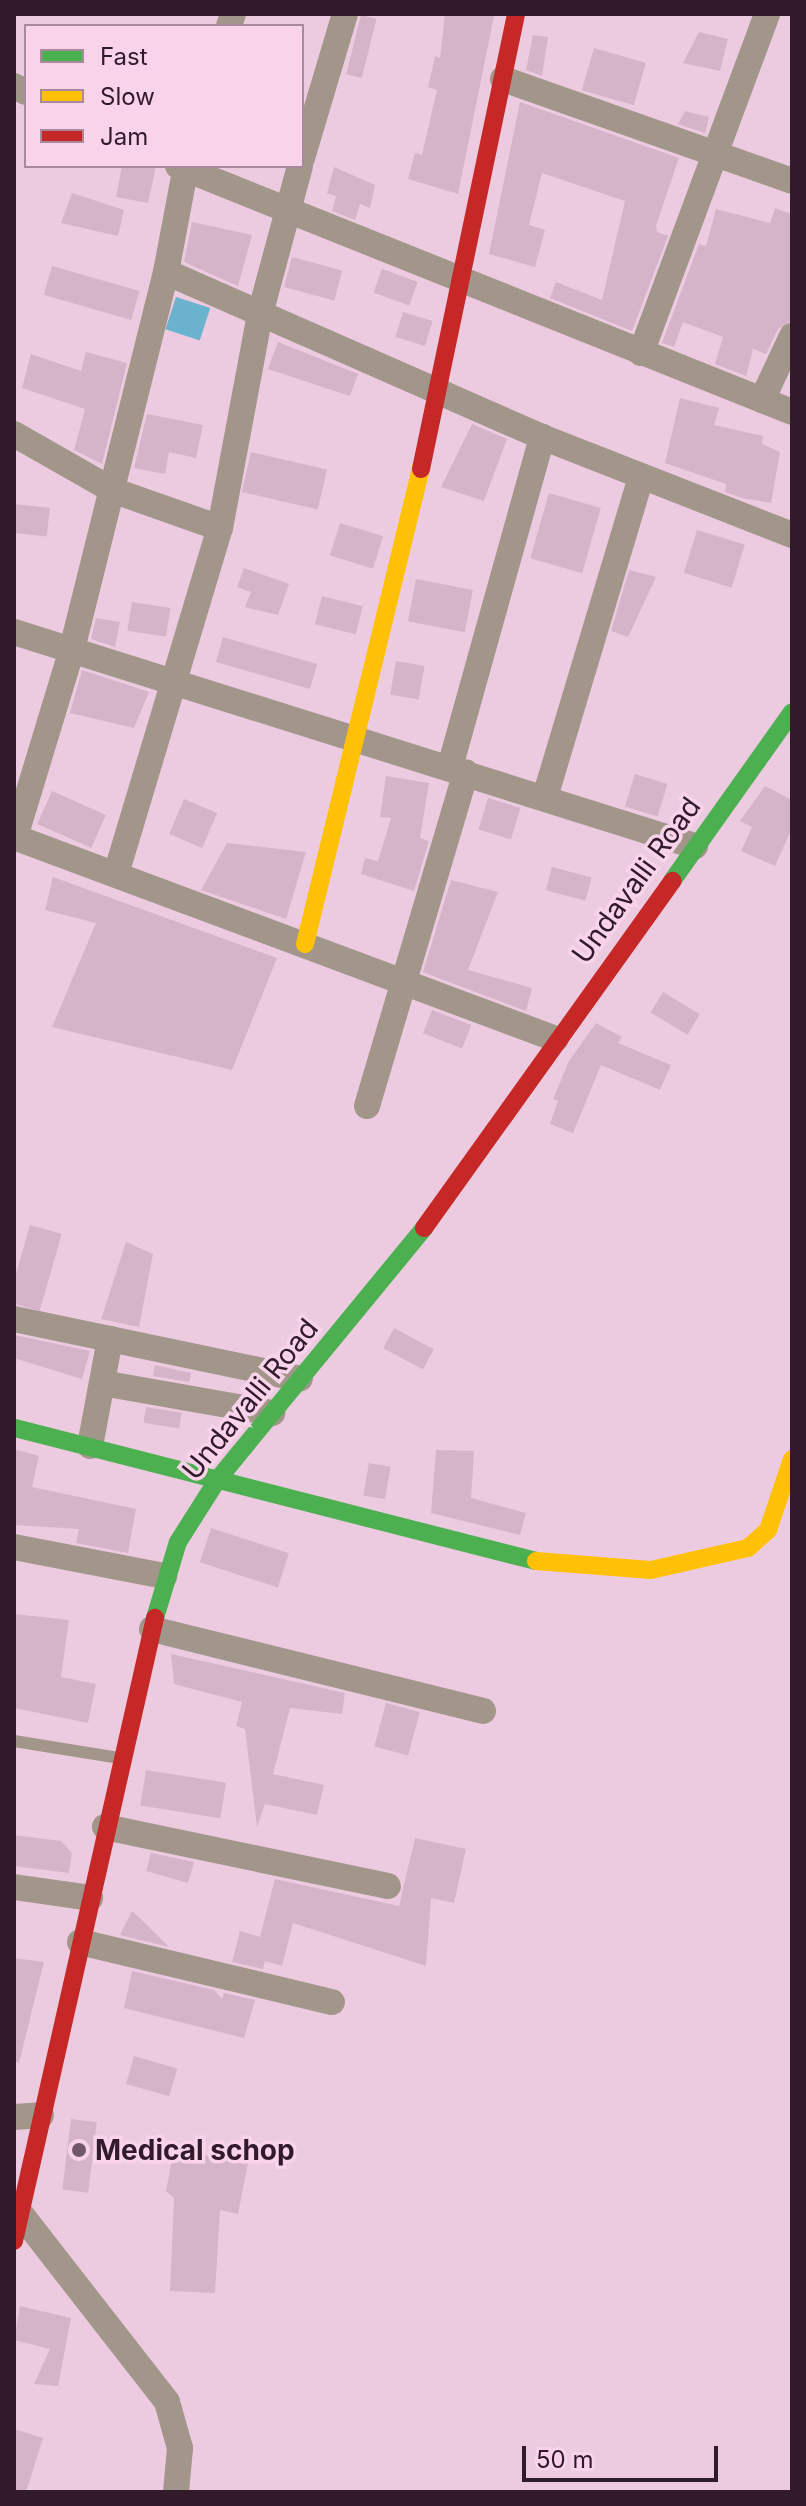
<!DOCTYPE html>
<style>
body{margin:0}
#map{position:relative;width:806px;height:2506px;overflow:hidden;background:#eccbe0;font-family:Inter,sans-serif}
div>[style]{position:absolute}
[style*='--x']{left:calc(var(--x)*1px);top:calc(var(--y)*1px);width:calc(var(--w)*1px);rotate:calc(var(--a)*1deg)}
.water>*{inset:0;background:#6ab2ce;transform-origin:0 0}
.building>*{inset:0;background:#d5b4ca;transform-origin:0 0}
.lane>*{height:12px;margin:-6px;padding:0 6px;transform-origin:6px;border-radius:6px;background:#a2968b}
.street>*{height:26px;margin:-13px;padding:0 13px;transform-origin:13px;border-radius:13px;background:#a2968b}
.fast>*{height:18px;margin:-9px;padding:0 9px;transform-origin:9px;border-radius:9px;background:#4caf50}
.slow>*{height:18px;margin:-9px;padding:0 9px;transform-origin:9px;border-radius:9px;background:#ffc107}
.jam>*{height:18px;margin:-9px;padding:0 9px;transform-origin:9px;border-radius:9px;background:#c62828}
.dots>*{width:22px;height:22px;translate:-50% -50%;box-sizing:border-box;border:4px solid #f8d3ea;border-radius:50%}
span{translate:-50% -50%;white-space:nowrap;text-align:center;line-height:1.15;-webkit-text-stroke:7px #f8d3ea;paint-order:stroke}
.street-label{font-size:28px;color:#311b2a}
.poi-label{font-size:28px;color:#311b2a;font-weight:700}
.left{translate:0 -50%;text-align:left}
.frame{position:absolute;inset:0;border:16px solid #311b2a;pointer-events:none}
.legend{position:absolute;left:24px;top:24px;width:280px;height:144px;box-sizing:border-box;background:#f8d3ea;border:2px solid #a8899d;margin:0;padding:10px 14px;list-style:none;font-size:24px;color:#311b2a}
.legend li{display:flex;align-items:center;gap:16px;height:40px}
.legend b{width:40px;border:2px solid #a8899d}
.scale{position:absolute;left:522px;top:2446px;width:196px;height:36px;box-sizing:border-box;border:4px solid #311b2a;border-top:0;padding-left:10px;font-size:24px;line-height:28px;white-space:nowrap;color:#311b2a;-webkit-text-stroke:6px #f8d3ea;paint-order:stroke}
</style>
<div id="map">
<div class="water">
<div style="left:176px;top:297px;width:36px;height:34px;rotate:18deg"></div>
</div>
<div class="building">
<div style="clip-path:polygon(445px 14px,494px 16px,458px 194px,408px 179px,415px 153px,422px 155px,437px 90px,428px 87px,435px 56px,440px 58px)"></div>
<div style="left:361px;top:15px;width:16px;height:61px;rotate:14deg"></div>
<div style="clip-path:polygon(699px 32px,728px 39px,720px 71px,683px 63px)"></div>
<div style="clip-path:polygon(533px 35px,548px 37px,542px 76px,526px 70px)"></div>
<div style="left:594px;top:48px;width:54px;height:44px;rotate:16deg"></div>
<div style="clip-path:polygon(520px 102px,679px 158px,656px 226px,657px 232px,668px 236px,632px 331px,550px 298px,556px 282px,602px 300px,625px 201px,542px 173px,529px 225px,545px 230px,535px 267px,489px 254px)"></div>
<div style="clip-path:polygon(685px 111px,709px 117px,705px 133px,678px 124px)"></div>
<div style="clip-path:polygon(122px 166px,156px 166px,148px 203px,116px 197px)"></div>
<div style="clip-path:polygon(334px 167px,375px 185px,370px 208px,360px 204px,355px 220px,332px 211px,336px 196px,327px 193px)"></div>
<div style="clip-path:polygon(72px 193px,124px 210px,118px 236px,61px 223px)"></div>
<div style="clip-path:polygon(775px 208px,792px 214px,792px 320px,778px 329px,766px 354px,753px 349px,746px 376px,715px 364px,723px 337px,683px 322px,674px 347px,662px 343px,699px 244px,706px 246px,716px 209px,770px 223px)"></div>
<div style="clip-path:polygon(192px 222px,252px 235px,238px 286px,184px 262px)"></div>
<div style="left:292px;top:257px;width:52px;height:31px;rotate:15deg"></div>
<div style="left:52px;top:266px;width:91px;height:30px;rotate:16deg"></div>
<div style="left:382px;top:269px;width:38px;height:25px;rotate:20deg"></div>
<div style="left:403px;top:312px;width:31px;height:26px;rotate:17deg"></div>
<div style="clip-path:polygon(278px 342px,358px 374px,350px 396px,268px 369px)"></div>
<div style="clip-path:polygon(86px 352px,127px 363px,102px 464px,74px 450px,85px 409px,22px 388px,31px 354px,81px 371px)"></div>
<div style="clip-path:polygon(680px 398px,719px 408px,714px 425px,763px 436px,762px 444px,780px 452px,771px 503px,742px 498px,725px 492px,726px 484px,665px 463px)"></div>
<div style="clip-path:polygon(147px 414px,203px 425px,196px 458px,169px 452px,165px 474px,134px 468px)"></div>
<div style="clip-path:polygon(472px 424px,507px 439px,484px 501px,441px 487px)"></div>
<div style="left:251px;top:452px;width:78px;height:41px;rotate:13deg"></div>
<div style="left:549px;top:493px;width:54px;height:68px;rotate:16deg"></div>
<div style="left:14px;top:504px;width:36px;height:29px;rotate:6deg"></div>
<div style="left:340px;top:523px;width:45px;height:34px;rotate:17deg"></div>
<div style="left:697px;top:530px;width:50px;height:45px;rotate:17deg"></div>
<div style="clip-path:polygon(244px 568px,289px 584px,278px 615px,245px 607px,251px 592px,237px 587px)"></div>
<div style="clip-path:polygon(629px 570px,656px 577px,628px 637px,611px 631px)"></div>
<div style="left:416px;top:579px;width:58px;height:43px;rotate:11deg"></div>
<div style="left:322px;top:596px;width:42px;height:29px;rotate:14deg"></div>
<div style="left:132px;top:602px;width:39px;height:29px;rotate:9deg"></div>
<div style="clip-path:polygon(96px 618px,120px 622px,115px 647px,91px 639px)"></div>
<div style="left:223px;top:637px;width:98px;height:26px;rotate:16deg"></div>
<div style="left:396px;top:661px;width:29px;height:34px;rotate:10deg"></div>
<div style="clip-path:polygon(82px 670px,149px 692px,134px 728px,70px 713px)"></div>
<div style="left:635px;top:774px;width:34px;height:34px;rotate:17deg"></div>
<div style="clip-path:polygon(386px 776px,429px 783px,420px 838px,429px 841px,414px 891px,361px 874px,365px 858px,378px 861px,391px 818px,380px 817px)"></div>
<div style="clip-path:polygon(765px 786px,792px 800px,792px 828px,775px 866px,741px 851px,752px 827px,740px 821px)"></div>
<div style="left:52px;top:791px;width:59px;height:36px;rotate:24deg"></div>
<div style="left:488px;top:798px;width:34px;height:33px;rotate:17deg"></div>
<div style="left:184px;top:799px;width:36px;height:38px;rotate:23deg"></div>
<div style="clip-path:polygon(227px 843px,306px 852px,286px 919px,201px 890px)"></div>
<div style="left:552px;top:867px;width:41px;height:24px;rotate:15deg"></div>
<div style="clip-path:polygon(53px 877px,277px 958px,232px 1070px,52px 1027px,96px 923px,45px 910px)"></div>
<div style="clip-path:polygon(451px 880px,498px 892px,468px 970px,532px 988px,526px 1011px,423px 972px)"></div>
<div style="left:663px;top:992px;width:43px;height:24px;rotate:31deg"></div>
<div style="left:432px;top:1010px;width:42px;height:25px;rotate:21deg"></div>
<div style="clip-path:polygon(596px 1023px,622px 1037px,618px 1043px,671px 1065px,660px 1090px,601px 1065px,573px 1133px,550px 1124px,558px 1101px,553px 1099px,569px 1061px)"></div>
<div style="left:30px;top:1225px;width:33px;height:80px;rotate:16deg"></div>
<div style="clip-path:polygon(126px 1242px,153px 1254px,139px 1327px,101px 1319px)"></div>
<div style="left:394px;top:1328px;width:45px;height:23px;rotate:28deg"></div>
<div style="clip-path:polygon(14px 1335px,90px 1351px,82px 1379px,14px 1358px)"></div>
<div style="clip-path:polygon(155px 1365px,191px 1373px,189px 1382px,153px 1376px)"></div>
<div style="left:146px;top:1407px;width:36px;height:16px;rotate:9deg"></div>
<div style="clip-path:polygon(14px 1449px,39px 1456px,32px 1487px,136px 1509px,128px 1553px,76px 1543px,79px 1529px,14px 1525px)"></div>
<div style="clip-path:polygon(436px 1450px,474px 1451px,471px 1498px,526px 1513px,520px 1535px,431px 1513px)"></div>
<div style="left:369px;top:1463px;width:22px;height:33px;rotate:10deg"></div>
<div style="left:211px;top:1528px;width:82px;height:36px;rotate:18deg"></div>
<div style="clip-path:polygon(14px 1614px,69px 1620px,61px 1677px,96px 1684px,88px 1723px,14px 1708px)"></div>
<div style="clip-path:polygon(171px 1654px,345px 1693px,342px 1714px,290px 1708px,273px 1774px,324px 1785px,317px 1815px,265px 1804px,257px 1827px,245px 1729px,236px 1726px,242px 1702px,174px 1684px)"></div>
<div style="left:386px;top:1703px;width:35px;height:45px;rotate:15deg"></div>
<div style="left:146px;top:1770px;width:81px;height:36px;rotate:9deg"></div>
<div style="clip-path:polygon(14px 1835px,61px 1841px,72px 1853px,69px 1873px,14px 1866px)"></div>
<div style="clip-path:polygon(415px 1838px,466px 1849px,454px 1903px,431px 1898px,426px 1966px,293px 1923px,282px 1966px,265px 1961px,263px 1969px,232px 1962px,240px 1931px,260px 1937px,275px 1879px,399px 1906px)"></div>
<div style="clip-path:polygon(151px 1853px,194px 1862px,188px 1883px,146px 1871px)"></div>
<div style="clip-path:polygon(132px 1911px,142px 1920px,169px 1947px,120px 1935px)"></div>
<div style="clip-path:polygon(14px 1958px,44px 1962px,19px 2063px,14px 2062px)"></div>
<div style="clip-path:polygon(132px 1971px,214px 1990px,222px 1999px,224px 1993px,255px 2000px,244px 2038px,124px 2008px)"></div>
<div style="left:134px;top:2056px;width:45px;height:29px;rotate:16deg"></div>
<div style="left:71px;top:2119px;width:26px;height:71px;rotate:7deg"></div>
<div style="clip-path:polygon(174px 2149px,248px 2163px,238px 2214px,220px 2210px,215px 2293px,170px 2291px,174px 2198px,166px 2191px)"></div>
<div style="clip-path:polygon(20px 2306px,71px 2318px,58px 2386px,34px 2384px,50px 2349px,14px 2340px)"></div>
<div style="clip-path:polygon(14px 2429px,43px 2438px,26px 2492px,14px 2492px)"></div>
</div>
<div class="lane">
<div style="--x:14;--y:1741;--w:106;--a:9.2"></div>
</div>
<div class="street">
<div style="--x:229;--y:26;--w:13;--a:-72"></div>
<div style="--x:503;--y:79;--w:306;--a:19.4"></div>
<div style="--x:14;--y:86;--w:13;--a:27"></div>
<div style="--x:302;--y:158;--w:150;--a:-73.4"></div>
<div style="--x:178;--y:166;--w:661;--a:21.83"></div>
<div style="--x:166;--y:272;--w:411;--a:23.7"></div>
<div style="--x:542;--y:437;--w:269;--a:21.4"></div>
<div style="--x:641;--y:353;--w:362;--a:-69.6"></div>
<div style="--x:762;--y:400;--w:71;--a:-64.9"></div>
<div style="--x:14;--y:434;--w:113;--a:29.7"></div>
<div style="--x:112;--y:490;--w:114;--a:19.4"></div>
<div style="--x:14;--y:632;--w:714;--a:17.45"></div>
<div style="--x:450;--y:767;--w:343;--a:-74.4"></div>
<div style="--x:545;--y:797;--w:335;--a:-73.3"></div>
<div style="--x:14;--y:837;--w:578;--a:20.44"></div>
<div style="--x:15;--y:837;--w:192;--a:-73.1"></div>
<div style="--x:71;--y:653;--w:393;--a:-76"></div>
<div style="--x:166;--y:272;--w:108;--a:-79.3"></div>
<div style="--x:116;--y:874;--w:361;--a:-73.3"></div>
<div style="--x:220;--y:528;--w:218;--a:-79.4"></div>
<div style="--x:260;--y:314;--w:153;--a:-74.9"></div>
<div style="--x:367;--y:1106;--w:348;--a:-73.5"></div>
<div style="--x:14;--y:1319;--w:292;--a:11.8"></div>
<div style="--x:102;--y:1383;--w:173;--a:10"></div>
<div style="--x:90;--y:1446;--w:109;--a:-79.4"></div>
<div style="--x:14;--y:1547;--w:153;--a:10.9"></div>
<div style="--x:152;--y:1629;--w:341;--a:13.9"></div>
<div style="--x:105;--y:1827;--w:289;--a:11.8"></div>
<div style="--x:14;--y:1887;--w:77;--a:8.2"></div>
<div style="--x:80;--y:1942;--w:259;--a:13.4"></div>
<div style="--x:14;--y:2117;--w:27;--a:-4"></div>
<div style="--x:20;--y:2213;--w:239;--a:52.1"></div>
<div style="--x:167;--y:2402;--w:48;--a:74.2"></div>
<div style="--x:180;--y:2448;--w:44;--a:95.2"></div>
</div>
<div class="fast">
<div style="--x:672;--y:881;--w:207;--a:-54.6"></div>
<div style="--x:15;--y:1428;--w:538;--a:14.32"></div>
<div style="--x:155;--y:1618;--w:79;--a:-73.2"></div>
<div style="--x:178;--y:1542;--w:75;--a:-57.6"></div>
<div style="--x:218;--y:1479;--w:325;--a:-50.6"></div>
</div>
<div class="slow">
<div style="--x:305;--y:944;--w:489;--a:-76.3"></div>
<div style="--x:536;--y:1561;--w:115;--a:4.5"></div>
<div style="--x:651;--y:1570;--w:99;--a:-12.8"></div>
<div style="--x:748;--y:1548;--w:27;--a:-42"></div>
<div style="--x:768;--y:1530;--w:75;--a:-71.3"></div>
</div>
<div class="jam">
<div style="--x:421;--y:469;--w:465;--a:-78.2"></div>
<div style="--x:424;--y:1228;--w:427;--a:-54.4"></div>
<div style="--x:14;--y:2241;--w:639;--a:-77.25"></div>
</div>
<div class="dots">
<div style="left:79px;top:2150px;background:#72596a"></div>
</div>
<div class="street-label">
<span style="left:636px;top:880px;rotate:-54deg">Undavalli Road</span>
<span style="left:250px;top:1399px;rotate:-51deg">Undavalli Road</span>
</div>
<div class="poi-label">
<span class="left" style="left:95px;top:2150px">Medical schop</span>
</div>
<div class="frame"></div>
<ul class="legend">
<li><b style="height:10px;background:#4caf50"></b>Fast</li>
<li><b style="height:10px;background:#ffc107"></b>Slow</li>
<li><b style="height:10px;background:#c62828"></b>Jam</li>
</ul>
<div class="scale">50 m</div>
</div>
